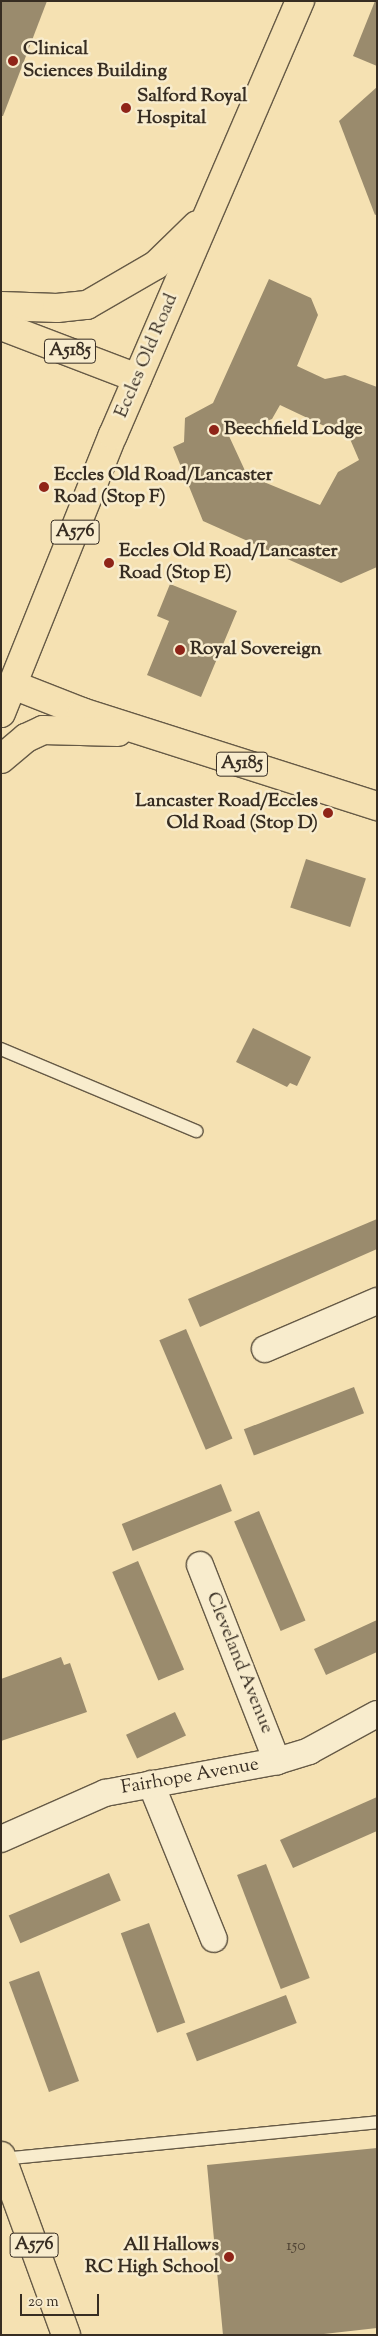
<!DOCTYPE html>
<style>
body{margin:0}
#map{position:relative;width:378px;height:2336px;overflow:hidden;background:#f5e1b2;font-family:"Sorts Mill Goudy",serif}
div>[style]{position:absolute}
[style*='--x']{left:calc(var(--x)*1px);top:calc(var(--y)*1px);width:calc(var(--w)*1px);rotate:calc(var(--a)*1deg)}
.building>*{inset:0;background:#9a8b6d;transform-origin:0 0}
.roads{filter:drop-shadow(1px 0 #665a46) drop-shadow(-1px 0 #665a46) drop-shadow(0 1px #665a46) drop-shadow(0 -1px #665a46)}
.lane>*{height:12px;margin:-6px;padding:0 6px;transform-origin:6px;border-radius:6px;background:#f8eccd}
.street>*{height:26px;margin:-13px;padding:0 13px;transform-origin:13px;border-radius:13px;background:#f8eccd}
.primary>*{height:28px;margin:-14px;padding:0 14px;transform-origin:14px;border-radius:14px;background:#f5e1b2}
.dots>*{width:14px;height:14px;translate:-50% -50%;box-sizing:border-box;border:2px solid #f8eccd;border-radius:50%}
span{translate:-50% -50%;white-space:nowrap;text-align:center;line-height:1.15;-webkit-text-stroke:5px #f8eccd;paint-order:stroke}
.number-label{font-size:16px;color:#504435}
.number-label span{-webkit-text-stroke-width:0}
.shield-label span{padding:1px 4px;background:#f8eccd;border:1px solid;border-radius:4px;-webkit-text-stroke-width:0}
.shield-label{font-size:18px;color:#372d22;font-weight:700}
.poi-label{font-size:19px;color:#372d22;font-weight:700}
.left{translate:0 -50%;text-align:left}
.right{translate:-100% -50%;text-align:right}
.street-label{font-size:19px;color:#372d22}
.frame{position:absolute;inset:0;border:2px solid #372d22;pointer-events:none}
.scale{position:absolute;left:20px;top:2294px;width:79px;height:22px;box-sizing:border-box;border:2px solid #372d22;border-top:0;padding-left:6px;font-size:15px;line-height:18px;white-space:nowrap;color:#372d22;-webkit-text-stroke:4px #f8eccd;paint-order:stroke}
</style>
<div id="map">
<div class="building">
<div style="clip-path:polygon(1px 1px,47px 1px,3px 116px,1px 116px)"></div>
<div style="clip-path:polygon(375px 1px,377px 1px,377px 66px,353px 56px)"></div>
<div style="clip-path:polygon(377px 87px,377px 214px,375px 215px,339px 121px)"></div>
<div style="clip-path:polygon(evenodd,269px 279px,311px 298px,318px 315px,297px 366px,325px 379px,345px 375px,377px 387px,377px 567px,341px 583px,203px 521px,173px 447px,184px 442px,185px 418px,213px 403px,269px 279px,280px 405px,337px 432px,347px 432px,359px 460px,338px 472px,320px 505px,247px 475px,229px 436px,272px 419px,280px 405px)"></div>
<div style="clip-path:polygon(170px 584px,237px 611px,201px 697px,147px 675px,169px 621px,157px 616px)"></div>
<div style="left:306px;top:859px;width:63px;height:51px;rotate:18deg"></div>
<div style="clip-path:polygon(253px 1028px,311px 1057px,297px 1086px,290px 1083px,287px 1087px,236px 1062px)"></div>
<div style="clip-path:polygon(377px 1219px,377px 1249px,200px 1327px,188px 1299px)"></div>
<div style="left:186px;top:1329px;width:119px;height:29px;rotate:67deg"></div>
<div style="left:354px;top:1387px;width:28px;height:118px;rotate:69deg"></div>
<div style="left:221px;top:1484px;width:29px;height:107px;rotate:68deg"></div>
<div style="left:259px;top:1511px;width:119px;height:27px;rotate:67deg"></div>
<div style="left:138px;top:1561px;width:118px;height:28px;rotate:67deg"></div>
<div style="clip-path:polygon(377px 1620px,377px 1652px,326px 1675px,314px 1649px)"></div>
<div style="clip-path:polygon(61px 1657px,64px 1665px,70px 1663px,87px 1712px,1px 1741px,1px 1679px)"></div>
<div style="left:175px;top:1712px;width:26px;height:54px;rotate:65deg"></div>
<div style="clip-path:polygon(377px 1797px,377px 1831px,293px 1868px,280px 1840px)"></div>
<div style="left:266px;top:1864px;width:122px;height:31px;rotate:69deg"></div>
<div style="left:109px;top:1873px;width:30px;height:109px;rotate:67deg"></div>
<div style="left:149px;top:1923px;width:106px;height:30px;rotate:70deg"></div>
<div style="left:39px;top:1971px;width:117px;height:32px;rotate:70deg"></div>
<div style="left:286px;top:1995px;width:30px;height:107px;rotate:69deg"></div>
<div style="clip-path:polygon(377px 2148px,377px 2328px,315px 2335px,223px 2335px,207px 2165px)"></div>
</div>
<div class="roads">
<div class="lane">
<div style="--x:1;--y:1049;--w:212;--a:22.8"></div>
<div style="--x:2;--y:2159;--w:377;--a:-5.6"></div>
</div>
<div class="street">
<div style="--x:265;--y:1349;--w:122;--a:-23.2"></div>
<div style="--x:200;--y:1565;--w:211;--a:68.6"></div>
<div style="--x:151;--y:1784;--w:167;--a:67.9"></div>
<div style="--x:1;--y:1839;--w:114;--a:-23.9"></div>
<div style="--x:105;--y:1793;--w:175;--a:-10.5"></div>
<div style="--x:277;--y:1761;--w:34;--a:-17"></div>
<div style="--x:309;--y:1751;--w:77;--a:-28.6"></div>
</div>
<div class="primary">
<div style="--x:1;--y:306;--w:56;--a:2"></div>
<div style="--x:57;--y:308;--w:30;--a:-6"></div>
<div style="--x:87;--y:305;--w:80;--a:-30.1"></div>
<div style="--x:156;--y:265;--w:57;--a:-44.3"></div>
<div style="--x:1;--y:326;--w:146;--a:20.9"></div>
<div style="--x:13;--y:685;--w:74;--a:21.4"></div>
<div style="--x:82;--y:712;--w:310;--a:17.7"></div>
<div style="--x:1;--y:713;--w:300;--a:-68.1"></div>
<div style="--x:113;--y:435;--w:473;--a:-66.7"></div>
<div style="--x:1;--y:759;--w:33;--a:-40"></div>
<div style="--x:26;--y:738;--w:19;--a:-25"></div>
<div style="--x:43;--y:730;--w:75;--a:1.5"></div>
<div style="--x:1;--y:2156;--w:190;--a:70"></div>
</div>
</div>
<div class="dots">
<div style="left:13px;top:61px;background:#8f2418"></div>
<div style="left:126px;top:108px;background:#8f2418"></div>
<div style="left:214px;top:430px;background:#8f2418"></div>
<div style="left:44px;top:487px;background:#8f2418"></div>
<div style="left:109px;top:563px;background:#8f2418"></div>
<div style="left:180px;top:650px;background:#8f2418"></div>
<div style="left:328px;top:813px;background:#8f2418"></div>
<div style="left:229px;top:2257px;background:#8f2418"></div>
</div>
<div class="number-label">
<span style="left:296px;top:2247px">150</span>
</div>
<div class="shield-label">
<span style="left:70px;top:351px">A5185</span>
<span style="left:75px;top:532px">A576</span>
<span style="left:242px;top:764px">A5185</span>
<span style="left:34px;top:2245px">A576</span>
</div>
<div class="poi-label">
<span class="left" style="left:23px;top:61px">Clinical<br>Sciences Building</span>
<span class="left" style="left:137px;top:108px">Salford Royal<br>Hospital</span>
<span class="left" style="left:224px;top:430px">Beechfield Lodge</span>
<span class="left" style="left:54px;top:487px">Eccles Old Road/Lancaster<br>Road (Stop F)</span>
<span class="left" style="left:119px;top:563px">Eccles Old Road/Lancaster<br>Road (Stop E)</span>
<span class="left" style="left:190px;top:650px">Royal Sovereign</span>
<span class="right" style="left:318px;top:813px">Lancaster Road/Eccles<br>Old Road (Stop D)</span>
<span class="right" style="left:219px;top:2257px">All Hallows<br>RC High School</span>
</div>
<div class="street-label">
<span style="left:147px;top:356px;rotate:-67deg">Eccles Old Road</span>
<span style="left:239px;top:1663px;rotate:68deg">Cleveland Avenue</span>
<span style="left:190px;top:1777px;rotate:-10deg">Fairhope Avenue</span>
</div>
<div class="frame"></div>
<div class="scale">20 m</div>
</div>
